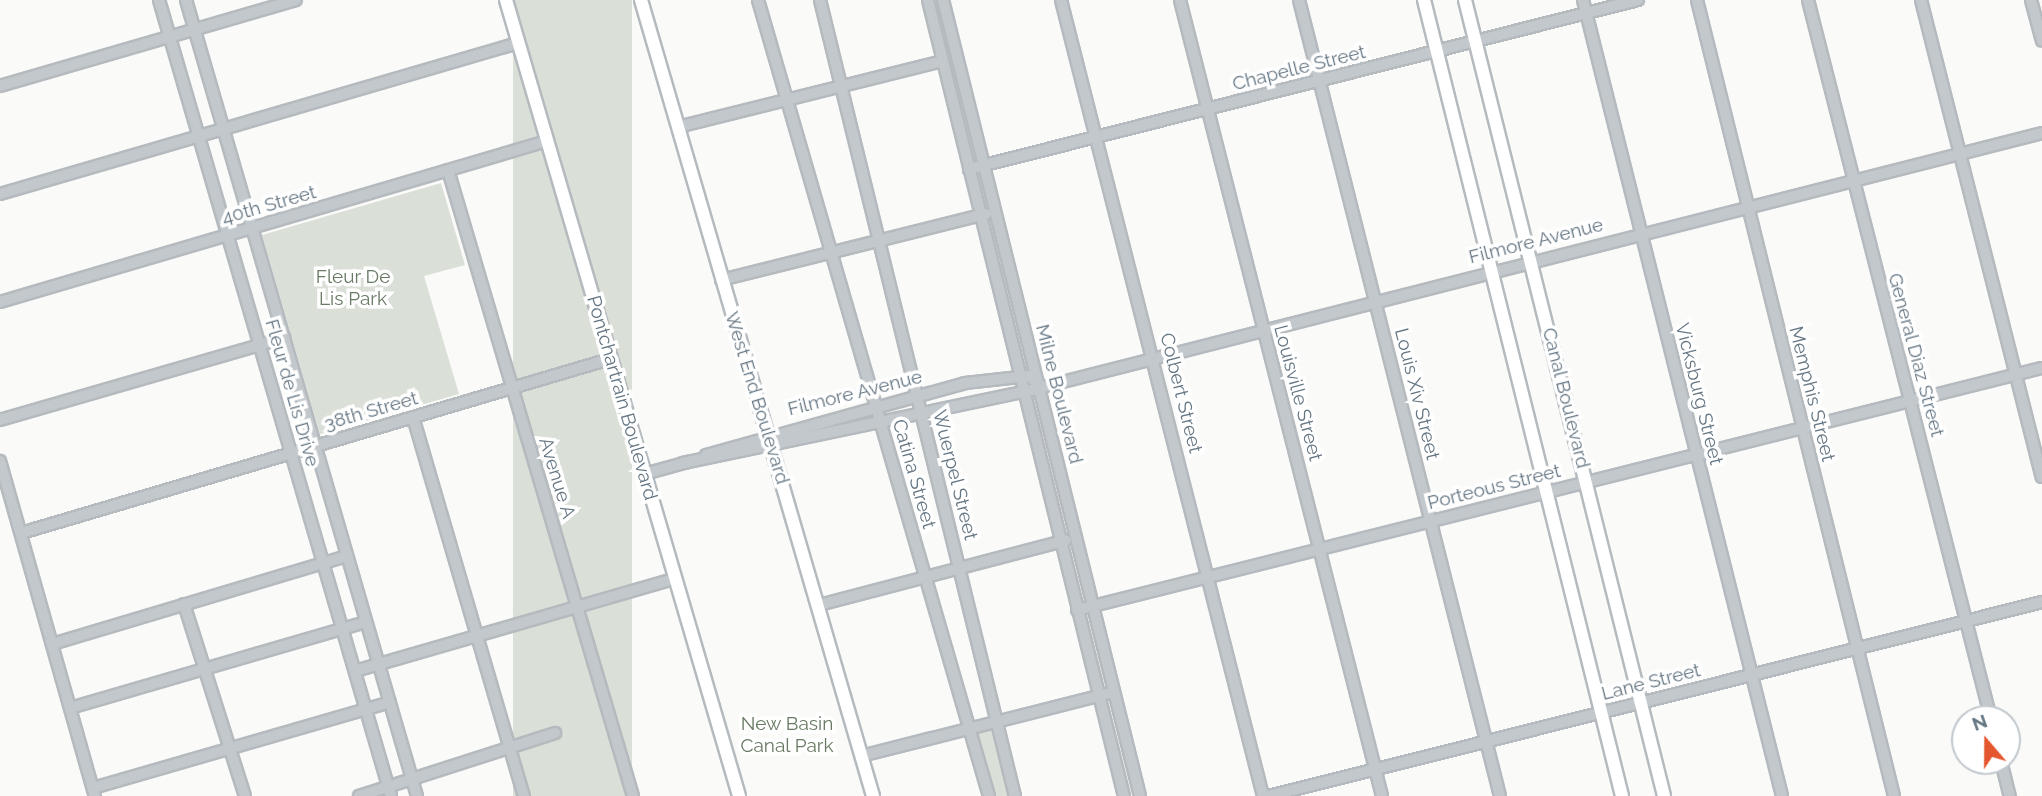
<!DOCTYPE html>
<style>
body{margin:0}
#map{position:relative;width:2042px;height:796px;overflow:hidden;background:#fafaf8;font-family:Raleway,sans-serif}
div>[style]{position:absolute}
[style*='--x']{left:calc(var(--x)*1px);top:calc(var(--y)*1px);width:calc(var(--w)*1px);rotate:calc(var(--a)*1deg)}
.green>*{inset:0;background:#dadfd7;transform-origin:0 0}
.roads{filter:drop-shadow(2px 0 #b5babe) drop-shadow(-2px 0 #b5babe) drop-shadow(0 2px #b5babe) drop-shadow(0 -2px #b5babe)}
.minor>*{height:10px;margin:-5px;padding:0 5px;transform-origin:5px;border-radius:5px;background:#c3c8cc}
.major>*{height:12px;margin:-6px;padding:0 6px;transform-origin:6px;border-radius:6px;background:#fff}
span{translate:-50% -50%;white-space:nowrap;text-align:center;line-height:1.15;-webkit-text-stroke:7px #fff;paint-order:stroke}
.street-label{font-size:19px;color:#657683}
.park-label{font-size:19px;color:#687a64}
.north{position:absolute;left:1951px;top:705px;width:70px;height:70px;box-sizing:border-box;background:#fff;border:2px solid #c1c8cd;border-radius:50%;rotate:340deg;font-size:19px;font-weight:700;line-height:28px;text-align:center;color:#657683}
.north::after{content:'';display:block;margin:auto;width:24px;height:32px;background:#e4572e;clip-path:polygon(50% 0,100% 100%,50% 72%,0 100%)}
</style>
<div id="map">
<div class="green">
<div style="left:513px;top:0;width:119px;height:829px"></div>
<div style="clip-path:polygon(441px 183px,465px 265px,424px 276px,459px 394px,320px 434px,262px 235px)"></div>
<div style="clip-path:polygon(993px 727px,1010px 796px,994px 796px,975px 731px)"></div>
</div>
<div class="roads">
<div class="minor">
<div style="--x:159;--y:0;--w:829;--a:73.75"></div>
<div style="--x:186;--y:0;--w:829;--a:73.82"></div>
<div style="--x:758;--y:0;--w:829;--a:73.82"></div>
<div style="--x:820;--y:0;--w:820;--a:76.24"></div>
<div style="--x:928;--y:0;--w:820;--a:76.17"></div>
<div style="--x:943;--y:0;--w:820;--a:76.1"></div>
<div style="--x:1061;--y:0;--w:821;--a:75.76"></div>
<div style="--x:1180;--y:0;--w:821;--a:75.76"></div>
<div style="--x:1299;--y:0;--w:821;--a:75.83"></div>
<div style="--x:1583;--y:0;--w:820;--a:75.96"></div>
<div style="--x:1697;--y:0;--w:820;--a:76.1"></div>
<div style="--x:1808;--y:0;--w:742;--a:75.72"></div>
<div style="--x:1921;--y:0;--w:492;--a:75.8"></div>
<div style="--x:2031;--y:0;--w:42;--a:75"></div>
<div style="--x:0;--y:86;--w:308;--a:-16.2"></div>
<div style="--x:678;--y:127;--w:272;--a:-14"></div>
<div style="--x:969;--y:169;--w:690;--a:-14.18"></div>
<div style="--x:448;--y:170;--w:653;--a:73.54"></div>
<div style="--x:0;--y:194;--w:540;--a:-16.25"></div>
<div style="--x:721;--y:280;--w:273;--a:-14"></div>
<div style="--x:0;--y:302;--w:570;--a:-16.4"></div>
<div style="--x:413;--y:417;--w:395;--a:73.7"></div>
<div style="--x:0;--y:420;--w:296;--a:-16.1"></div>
<div style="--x:706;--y:455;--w:269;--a:-15.5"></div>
<div style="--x:965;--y:383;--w:64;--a:-6.2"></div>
<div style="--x:1029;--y:376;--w:13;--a:39"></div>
<div style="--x:0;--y:461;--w:348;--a:74.2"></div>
<div style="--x:683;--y:463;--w:356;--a:-11.8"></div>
<div style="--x:1031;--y:390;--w:1043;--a:-14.26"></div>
<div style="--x:644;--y:474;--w:46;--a:-15.3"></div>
<div style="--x:21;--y:533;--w:614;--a:-16.46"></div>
<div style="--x:184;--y:604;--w:201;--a:72.4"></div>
<div style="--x:819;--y:605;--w:255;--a:-14.7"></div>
<div style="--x:1077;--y:610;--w:995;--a:-14.08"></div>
<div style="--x:52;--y:644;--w:308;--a:-16.6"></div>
<div style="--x:355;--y:671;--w:332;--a:-16.1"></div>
<div style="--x:70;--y:708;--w:308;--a:-16.2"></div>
<div style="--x:861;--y:756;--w:261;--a:-14.2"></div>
<div style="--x:2001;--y:761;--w:36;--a:76"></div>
<div style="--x:93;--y:788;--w:309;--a:-16.1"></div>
<div style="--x:359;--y:796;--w:206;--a:-17.8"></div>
<div style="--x:1269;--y:796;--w:797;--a:-14.09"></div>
</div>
<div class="major">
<div style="--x:506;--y:0;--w:829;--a:73.68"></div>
<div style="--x:641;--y:0;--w:829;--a:73.75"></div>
<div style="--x:1424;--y:0;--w:820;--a:76.03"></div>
<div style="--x:1465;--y:0;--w:820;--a:75.96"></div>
</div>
</div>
<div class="street-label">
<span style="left:1299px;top:68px;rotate:-14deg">Chapelle Street</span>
<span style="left:269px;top:205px;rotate:-16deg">40th Street</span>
<span style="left:1536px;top:241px;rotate:-14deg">Filmore Avenue</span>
<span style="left:1916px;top:355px;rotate:75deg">General Diaz Street</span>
<span style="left:292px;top:393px;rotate:74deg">Fleur de Lis Drive</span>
<span style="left:855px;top:393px;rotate:-14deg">Filmore Avenue</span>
<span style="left:1181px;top:393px;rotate:76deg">Colbert Street</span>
<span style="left:1298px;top:393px;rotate:75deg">Louisville Street</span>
<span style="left:1059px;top:394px;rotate:76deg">Milne Boulevard</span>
<span style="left:1417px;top:394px;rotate:76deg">Louis Xiv Street</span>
<span style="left:1699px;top:394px;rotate:76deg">Vicksburg Street</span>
<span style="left:1812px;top:394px;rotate:76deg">Memphis Street</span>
<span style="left:622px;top:398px;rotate:74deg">Pontchartrain Boulevard</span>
<span style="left:757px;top:398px;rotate:73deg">West End Boulevard</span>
<span style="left:1566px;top:398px;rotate:76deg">Canal Boulevard</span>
<span style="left:371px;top:411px;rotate:-16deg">38th Street</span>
<span style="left:914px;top:474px;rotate:74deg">Catina Street</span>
<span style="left:955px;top:475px;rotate:76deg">Wuerpel Street</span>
<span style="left:557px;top:478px;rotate:73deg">Avenue A</span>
<span style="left:1494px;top:487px;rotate:-14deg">Porteous Street</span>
<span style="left:1651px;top:682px;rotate:-14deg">Lane Street</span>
</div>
<div class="park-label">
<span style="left:353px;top:288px">Fleur De<br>Lis Park</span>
<span style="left:787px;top:735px">New Basin<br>Canal Park</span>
</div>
<div class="north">N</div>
</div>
